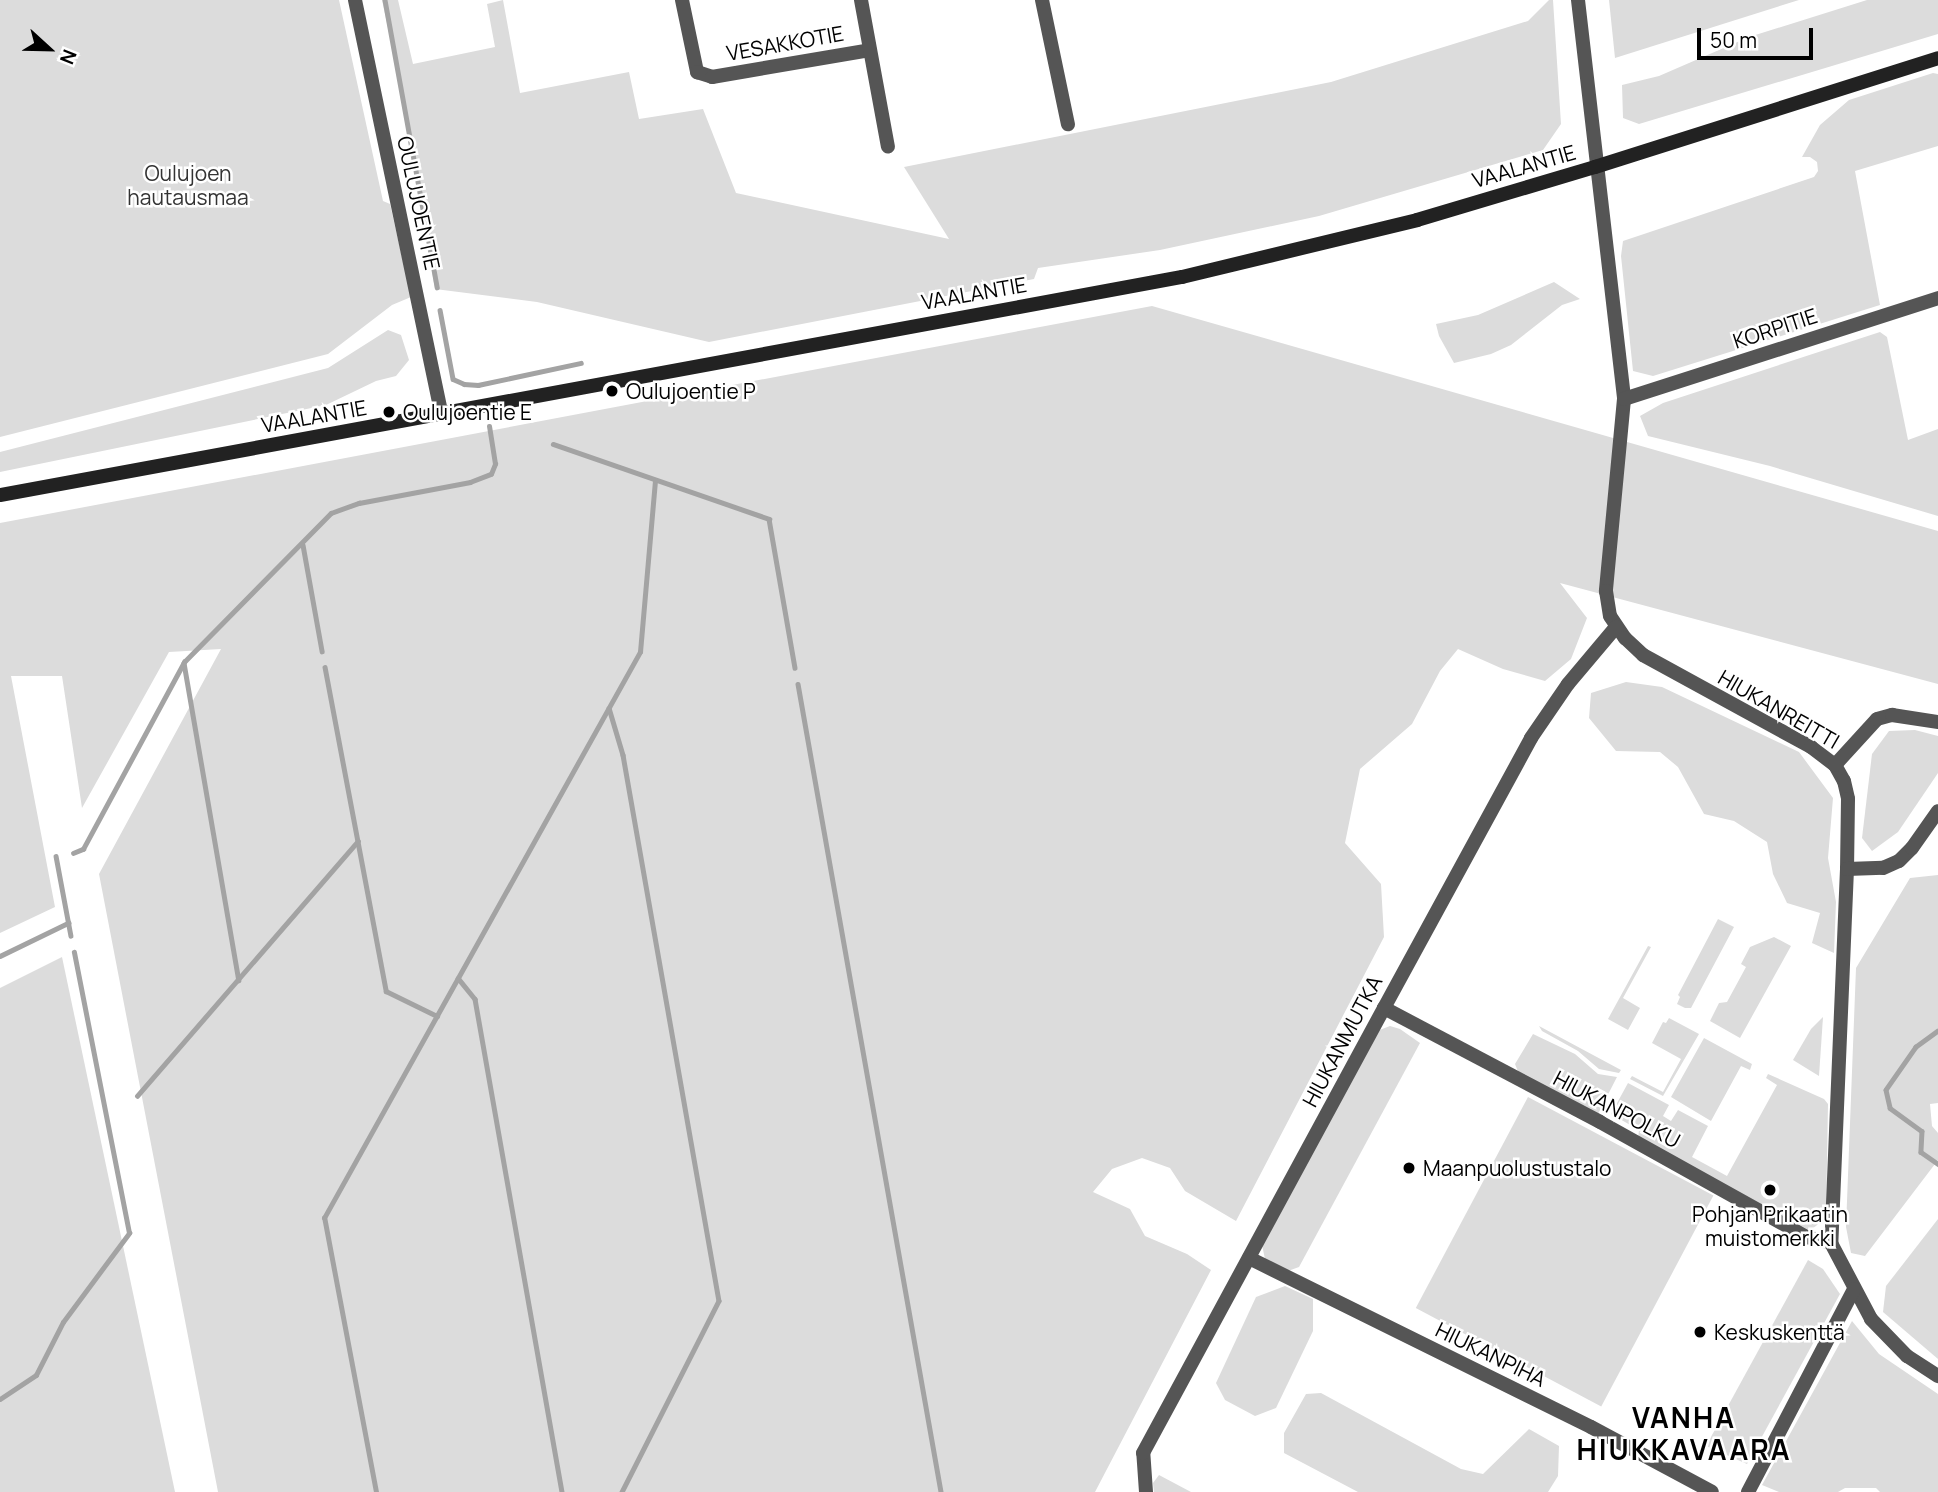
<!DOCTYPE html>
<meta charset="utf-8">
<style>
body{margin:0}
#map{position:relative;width:1938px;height:1492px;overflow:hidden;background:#fff;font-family:Manrope,sans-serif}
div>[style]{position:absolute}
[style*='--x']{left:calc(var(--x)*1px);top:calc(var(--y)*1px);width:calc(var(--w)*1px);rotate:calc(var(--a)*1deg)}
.green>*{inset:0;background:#dcdcdc;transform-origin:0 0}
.stream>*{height:4.5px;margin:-2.25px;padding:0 2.25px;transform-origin:2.25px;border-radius:2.25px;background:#a3a3a3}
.street>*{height:14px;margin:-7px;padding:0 7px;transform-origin:7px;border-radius:7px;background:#555}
.secondary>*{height:14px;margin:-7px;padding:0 7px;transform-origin:7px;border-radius:7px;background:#222}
.dots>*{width:19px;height:19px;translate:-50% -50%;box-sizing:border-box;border:4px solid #fff;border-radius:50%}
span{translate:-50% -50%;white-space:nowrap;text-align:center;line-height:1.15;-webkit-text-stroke:5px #fff;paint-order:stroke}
.street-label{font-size:21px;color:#000}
.park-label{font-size:21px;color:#333}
.poi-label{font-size:21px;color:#000}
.left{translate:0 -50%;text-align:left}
.district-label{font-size:28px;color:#000;font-weight:700;letter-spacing:2px}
.north{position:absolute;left:14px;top:14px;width:70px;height:70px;-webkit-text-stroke:5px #fff;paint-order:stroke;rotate:112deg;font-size:19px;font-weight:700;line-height:28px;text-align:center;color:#000}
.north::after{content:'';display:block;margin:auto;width:24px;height:32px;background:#000;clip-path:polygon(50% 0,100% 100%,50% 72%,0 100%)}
.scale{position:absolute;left:1697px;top:28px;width:116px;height:32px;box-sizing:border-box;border:4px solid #000;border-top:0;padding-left:9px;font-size:21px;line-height:24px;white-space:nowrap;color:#000;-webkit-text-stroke:5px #fff;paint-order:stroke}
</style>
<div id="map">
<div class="green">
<div style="clip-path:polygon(0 0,339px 0,383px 201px,390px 204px,411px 297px,392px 305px,328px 354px,0 437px)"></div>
<div style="clip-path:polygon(382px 0,398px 0,413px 64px,495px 47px,487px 4px,503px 0,520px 93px,629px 72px,639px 119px,703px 109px,736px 193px,949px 239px,904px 167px,1331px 82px,1528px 21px,1549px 0,1553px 0,1561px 124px,1543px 150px,1319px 216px,1160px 250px,1038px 268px,1034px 279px,709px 342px,537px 302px,435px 289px,399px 79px)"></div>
<div style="clip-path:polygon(1609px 0,1799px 0,1615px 58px)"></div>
<div style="clip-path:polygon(1867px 0,1938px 0,1938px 34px,1639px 124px,1623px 118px,1622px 85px,1659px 76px,1749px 37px)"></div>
<div style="clip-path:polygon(1933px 73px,1938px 74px,1938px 146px,1855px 171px,1880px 305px,1653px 376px,1633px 371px,1621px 256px,1623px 241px,1814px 177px,1818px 171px,1817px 162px,1810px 157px,1802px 157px,1820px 125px,1849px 100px)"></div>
<div style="clip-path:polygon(1554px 282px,1580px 299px,1562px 305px,1511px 345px,1491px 354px,1454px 363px,1439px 336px,1436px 324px,1478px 315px)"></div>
<div style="clip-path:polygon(1152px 306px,1938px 531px,1938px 684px,1560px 583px,1587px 618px,1571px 659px,1545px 681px,1503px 669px,1458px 649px,1440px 671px,1412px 724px,1360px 769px,1345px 843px,1381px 884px,1384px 937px,1236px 1221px,1185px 1191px,1170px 1168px,1142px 1158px,1112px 1169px,1093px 1192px,1130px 1209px,1145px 1236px,1187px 1254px,1211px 1270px,1095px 1492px,218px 1492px,99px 874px,221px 649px,169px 652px,82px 808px,62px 676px,11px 676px,55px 907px,0 933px,0 523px)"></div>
<div style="clip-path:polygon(388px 330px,401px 335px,409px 360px,396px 376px,376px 381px,326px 405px,0 472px,0 452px,328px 368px)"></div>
<div style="clip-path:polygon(1880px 332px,1887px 337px,1908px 440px,1938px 429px,1938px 516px,1770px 466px,1648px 436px,1640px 416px,1663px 403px)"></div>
<div style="clip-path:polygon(1626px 682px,1662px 687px,1799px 752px,1833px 798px,1828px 858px,1836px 902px,1834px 953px,1812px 943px,1820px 913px,1787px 903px,1773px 874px,1767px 842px,1734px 821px,1704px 814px,1678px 767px,1660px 752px,1616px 751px,1589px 718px,1591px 693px)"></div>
<div style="clip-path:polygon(1915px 730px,1938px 736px,1938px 773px,1898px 832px,1872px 851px,1862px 838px,1872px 754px,1889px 731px)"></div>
<div style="clip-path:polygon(1938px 875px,1938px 1103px,1930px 1104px,1932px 1126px,1938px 1133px,1938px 1160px,1865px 1256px,1851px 1253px,1846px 1227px,1856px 968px,1910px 878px)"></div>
<div style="clip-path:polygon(1718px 919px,1734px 927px,1691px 1008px,1685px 1008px,1677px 1004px,1680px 997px,1678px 995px)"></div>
<div style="clip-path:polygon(1774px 937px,1791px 946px,1740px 1038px,1710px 1021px,1719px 1003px,1727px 1002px,1746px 967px,1741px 964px,1750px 947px)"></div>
<div style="clip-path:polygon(1648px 946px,1651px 947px,1623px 998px,1640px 1008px,1628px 1030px,1608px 1019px)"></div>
<div style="clip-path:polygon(62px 957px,175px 1492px,0 1492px,0 988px)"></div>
<div style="clip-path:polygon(1823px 1017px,1819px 1076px,1793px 1060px,1811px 1029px)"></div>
<div style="clip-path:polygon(1669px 1018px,1699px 1034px,1663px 1096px,1630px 1079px,1632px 1076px,1663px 1092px,1681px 1059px,1652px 1043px,1663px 1022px,1666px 1023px)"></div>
<div style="clip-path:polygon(1390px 1026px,1400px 1029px,1420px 1043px,1299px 1267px,1288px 1271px,1265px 1259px,1262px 1245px,1377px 1031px)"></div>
<div style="clip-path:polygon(1539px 1026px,1621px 1070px,1619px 1073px,1599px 1069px,1578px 1051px,1542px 1031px)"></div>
<div style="clip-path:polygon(1533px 1034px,1575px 1054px,1598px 1074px,1617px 1077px,1598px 1114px,1519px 1074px,1515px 1064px)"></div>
<div style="clip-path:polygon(1704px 1038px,1752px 1064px,1750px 1070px,1741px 1066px,1711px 1121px,1671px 1097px)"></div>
<div style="clip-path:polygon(1768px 1074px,1824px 1099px,1828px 1104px,1826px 1218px,1812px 1229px,1807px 1229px,1638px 1139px,1639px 1130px,1611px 1114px,1628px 1083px,1669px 1105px,1663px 1116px,1671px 1121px,1678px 1110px,1708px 1126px,1692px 1157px,1727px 1176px,1777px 1085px,1766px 1078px)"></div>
<div style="left:1528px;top:1097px;width:210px;height:239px;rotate:28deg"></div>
<div style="clip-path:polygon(1938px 1219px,1938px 1359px,1883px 1312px,1886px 1286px)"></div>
<div style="clip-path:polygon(1808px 1260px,1823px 1269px,1840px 1294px,1747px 1464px,1706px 1446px)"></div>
<div style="clip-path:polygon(1285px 1286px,1313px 1299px,1313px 1331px,1276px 1408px,1255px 1416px,1225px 1400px,1216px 1383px,1256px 1297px)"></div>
<div style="clip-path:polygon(1852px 1321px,1879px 1354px,1938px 1394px,1938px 1492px,1880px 1492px,1876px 1488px,1845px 1488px,1838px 1492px,1779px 1492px,1762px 1485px)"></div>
<div style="clip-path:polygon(1321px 1393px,1461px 1469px,1483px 1474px,1529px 1429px,1559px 1446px,1558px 1476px,1548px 1492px,1358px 1492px,1284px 1453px,1284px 1433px,1306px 1394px)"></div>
<div style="clip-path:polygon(1159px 1475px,1191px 1492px,1154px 1492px,1153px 1483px)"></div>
</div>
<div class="stream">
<div style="--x:385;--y:0;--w:292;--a:79.7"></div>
<div style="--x:440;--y:310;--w:70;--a:79.3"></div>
<div style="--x:453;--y:379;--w:12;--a:24"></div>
<div style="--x:464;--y:384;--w:14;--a:4"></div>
<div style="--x:478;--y:385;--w:105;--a:-12.1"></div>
<div style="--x:553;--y:444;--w:229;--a:19.1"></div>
<div style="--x:769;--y:519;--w:151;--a:80.1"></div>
<div style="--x:303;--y:545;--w:108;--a:79.8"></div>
<div style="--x:184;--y:663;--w:322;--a:80.2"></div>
<div style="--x:325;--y:667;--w:330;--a:79.3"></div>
<div style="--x:386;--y:991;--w:57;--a:26.1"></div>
<div style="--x:798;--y:684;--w:821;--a:79.96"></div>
<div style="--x:609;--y:708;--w:49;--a:73.4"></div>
<div style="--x:623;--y:755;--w:554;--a:80.03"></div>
<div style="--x:719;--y:1301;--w:214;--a:116.9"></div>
<div style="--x:73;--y:853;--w:11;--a:-22"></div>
<div style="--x:83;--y:849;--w:213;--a:-61.6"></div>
<div style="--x:184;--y:662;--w:209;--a:-45.4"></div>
<div style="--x:331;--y:513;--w:30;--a:-20"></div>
<div style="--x:359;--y:503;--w:113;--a:-10.7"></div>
<div style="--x:470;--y:482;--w:22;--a:-21"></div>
<div style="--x:491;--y:474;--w:11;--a:-68"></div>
<div style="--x:495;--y:464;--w:38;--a:-99"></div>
<div style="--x:56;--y:856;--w:81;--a:79.4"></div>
<div style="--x:0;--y:956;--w:76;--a:-25.9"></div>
<div style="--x:458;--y:978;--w:27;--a:51"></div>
<div style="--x:475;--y:999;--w:501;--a:79.99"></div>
<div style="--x:1938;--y:1031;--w:27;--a:144"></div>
<div style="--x:1916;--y:1047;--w:52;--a:124.9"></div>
<div style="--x:1886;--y:1090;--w:18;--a:77"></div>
<div style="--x:1890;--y:1108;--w:39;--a:36"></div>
<div style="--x:1922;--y:1131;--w:21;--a:93"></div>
<div style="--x:1921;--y:1152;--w:21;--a:35"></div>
<div style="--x:137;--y:1096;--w:337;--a:-49.1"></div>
<div style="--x:0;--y:1399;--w:43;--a:-33.7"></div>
<div style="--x:36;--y:1375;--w:59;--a:-63"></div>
<div style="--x:63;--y:1322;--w:111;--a:-53.4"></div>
<div style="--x:129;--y:1233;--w:286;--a:-101.1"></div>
<div style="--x:376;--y:1492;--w:279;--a:-100.7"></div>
<div style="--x:324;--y:1218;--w:648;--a:-60.83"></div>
<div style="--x:640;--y:652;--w:172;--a:-85"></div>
</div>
<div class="street">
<div style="--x:355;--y:0;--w:424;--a:78.2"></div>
<div style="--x:682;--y:0;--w:74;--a:78.2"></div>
<div style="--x:697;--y:72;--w:16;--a:18"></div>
<div style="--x:712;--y:77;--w:160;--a:-9.7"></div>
<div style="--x:861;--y:0;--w:149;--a:79.6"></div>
<div style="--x:1042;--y:0;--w:127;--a:78.2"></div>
<div style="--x:1578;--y:0;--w:402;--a:83.4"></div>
<div style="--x:1624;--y:399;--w:193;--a:95.4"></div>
<div style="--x:1606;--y:591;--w:25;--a:81"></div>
<div style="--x:1610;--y:616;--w:27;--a:56"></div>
<div style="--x:1625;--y:638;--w:25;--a:43"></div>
<div style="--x:1643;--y:655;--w:192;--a:28.7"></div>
<div style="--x:1811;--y:747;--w:30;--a:37"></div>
<div style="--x:1835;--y:765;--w:18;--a:61"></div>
<div style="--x:1844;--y:781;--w:18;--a:77"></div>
<div style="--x:1848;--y:799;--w:70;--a:90.8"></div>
<div style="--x:1847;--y:869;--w:374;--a:92.4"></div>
<div style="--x:1831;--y:1243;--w:86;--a:62.2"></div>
<div style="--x:1871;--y:1319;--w:52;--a:45.8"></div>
<div style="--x:1907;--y:1356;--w:37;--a:33"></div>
<div style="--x:1624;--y:399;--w:330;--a:-17.8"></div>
<div style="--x:1835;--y:765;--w:62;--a:-47.6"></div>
<div style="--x:1877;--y:719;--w:16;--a:-15"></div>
<div style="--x:1892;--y:715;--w:47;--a:8.7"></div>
<div style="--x:1847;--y:869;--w:36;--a:-2"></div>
<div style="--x:1883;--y:868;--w:17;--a:-24"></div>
<div style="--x:1899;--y:861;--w:18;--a:-45"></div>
<div style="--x:1912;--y:848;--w:45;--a:-54.9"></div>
<div style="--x:1384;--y:1008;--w:244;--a:27.8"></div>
<div style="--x:1600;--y:1122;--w:237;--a:29.1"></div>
<div style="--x:1807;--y:1237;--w:25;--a:14"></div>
<div style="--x:1249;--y:1258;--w:381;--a:26.3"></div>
<div style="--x:1591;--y:1427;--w:137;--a:28.2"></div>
<div style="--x:1146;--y:1492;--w:39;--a:-94"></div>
<div style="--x:1143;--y:1453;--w:506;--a:-61.56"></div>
<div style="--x:1384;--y:1008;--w:307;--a:-61.4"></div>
<div style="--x:1531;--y:738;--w:65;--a:-55.6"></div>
<div style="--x:1568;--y:684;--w:75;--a:-49.9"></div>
<div style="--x:1748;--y:1492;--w:229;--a:-62.4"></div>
</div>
<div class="secondary">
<div style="--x:0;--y:495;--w:1202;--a:-10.45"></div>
<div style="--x:1182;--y:277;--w:242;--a:-13.6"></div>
<div style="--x:1417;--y:220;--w:186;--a:-16.6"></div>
<div style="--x:1595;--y:167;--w:360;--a:-17.6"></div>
</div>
<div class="dots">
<div style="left:612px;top:391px;background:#000"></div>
<div style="left:389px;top:412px;background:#000"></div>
<div style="left:1409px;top:1168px;background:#000"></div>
<div style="left:1770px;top:1190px;background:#000"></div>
<div style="left:1700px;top:1332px;background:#000"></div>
</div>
<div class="street-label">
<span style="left:785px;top:43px;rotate:-10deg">VESAKKOTIE</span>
<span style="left:1524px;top:166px;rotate:-16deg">VAALANTIE</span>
<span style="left:419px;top:203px;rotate:78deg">OULUJOENTIE</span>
<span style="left:974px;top:293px;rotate:-10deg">VAALANTIE</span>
<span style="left:1775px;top:328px;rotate:-18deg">KORPITIE</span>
<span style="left:314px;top:416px;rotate:-10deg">VAALANTIE</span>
<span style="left:1779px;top:709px;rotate:30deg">HIUKANREITTI</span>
<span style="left:1342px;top:1041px;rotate:-62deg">HIUKANMUTKA</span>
<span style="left:1617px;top:1109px;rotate:28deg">HIUKANPOLKU</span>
<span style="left:1491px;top:1354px;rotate:26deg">HIUKANPIHA</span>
</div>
<div class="park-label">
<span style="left:188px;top:185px">Oulujoen<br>hautausmaa</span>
</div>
<div class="poi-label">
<span class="left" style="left:626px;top:391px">Oulujoentie P</span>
<span class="left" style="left:403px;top:412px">Oulujoentie E</span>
<span class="left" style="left:1423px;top:1168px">Maanpuolustustalo</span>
<span style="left:1770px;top:1226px">Pohjan Prikaatin<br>muistomerkki</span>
<span class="left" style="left:1714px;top:1332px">Keskuskenttä</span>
</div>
<div class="district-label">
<span style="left:1684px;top:1433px">VANHA<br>HIUKKAVAARA</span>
</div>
<div class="north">N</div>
<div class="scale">50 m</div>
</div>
